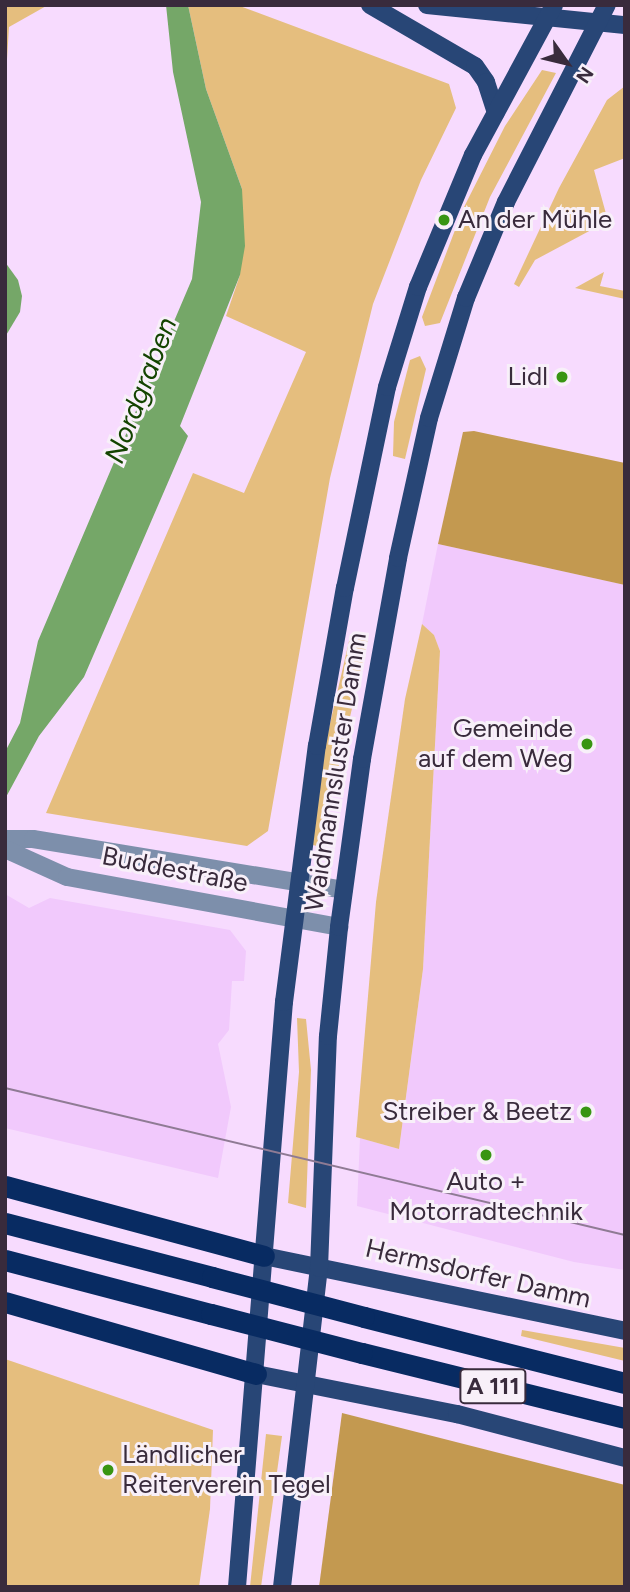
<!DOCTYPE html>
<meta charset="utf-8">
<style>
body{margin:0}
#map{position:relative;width:630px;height:1592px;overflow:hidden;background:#f7dbfe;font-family:Figtree,sans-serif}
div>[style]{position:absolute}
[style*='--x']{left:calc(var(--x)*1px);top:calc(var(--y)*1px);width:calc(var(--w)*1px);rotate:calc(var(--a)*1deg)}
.built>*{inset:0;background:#f1c9fc}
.green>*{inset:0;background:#e5be7e;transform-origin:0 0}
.forest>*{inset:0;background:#c39950}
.water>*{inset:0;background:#75a768}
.minor>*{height:18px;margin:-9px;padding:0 9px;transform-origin:9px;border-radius:9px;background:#7d8fab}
.major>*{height:18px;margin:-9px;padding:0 9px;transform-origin:9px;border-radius:9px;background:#284676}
.highway>*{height:21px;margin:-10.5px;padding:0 10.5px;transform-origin:10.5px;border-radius:10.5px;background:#082b62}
.tram>*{height:2px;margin:-1px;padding:0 1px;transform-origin:1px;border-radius:1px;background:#8f7b94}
.highway-bridge>*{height:21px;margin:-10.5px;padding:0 10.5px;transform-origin:10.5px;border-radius:10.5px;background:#082b62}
.dots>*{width:19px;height:19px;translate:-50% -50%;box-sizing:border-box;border:4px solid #f8f0f9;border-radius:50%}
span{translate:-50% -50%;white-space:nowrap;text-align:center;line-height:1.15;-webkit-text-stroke:6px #f8f0f9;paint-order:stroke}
.shield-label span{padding:2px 5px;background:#f8f0f9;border:2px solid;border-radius:5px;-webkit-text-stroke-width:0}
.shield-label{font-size:24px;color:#392b3c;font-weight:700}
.poi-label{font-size:26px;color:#392b3c}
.left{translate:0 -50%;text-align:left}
.right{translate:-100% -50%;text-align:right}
.street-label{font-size:26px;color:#392b3c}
.water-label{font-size:28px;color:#134400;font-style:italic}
.frame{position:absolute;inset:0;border:7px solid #392b3c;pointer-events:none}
.north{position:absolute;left:532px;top:28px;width:70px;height:70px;-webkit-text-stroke:5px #f8f0f9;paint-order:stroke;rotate:124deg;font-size:19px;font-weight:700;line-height:28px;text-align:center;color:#392b3c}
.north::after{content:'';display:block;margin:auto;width:24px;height:32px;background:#392b3c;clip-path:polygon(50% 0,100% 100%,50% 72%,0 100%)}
</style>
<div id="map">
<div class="built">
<div style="clip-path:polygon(438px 544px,625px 585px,625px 1270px,574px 1262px,357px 1206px,360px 1138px,399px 1149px,423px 969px,440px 651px,434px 635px,422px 624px)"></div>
<div style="clip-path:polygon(5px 894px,29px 908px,50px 898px,230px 930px,246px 951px,244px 981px,232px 981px,229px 1030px,218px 1044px,231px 1107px,218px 1178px,5px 1128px)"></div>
</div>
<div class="green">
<div style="clip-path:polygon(5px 5px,48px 5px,9px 27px,5px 92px)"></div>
<div style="clip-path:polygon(188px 5px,237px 5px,449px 84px,456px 108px,421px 180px,373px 304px,330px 478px,268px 831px,247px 846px,46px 813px,193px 473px,244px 493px,306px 352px,226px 316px,240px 275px,242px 189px,206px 89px)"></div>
<div style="clip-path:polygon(542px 70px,556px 73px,490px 197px,440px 323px,425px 326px,422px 317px,463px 209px,505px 126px)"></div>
<div style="clip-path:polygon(625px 86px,625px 158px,594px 170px,608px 221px,535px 260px,519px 287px,514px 284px,559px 188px,607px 100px)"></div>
<div style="clip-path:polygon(604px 272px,600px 286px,625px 291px,625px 299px,575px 288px)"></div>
<div style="clip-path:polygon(420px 356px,426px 369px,405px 459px,393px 456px,394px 422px,410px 360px)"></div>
<div style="clip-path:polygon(422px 624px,434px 635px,440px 651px,423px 969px,399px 1149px,356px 1137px,376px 902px,405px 699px)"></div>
<div style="left:350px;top:637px;width:18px;height:211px;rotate:13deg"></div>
<div style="clip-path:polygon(297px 1018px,306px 1019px,311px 1070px,306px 1208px,288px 1203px,299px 1072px)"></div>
<div style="clip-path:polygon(522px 1330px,625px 1348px,625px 1361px,521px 1336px)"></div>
<div style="clip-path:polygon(5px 1359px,213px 1430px,210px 1509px,199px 1587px,5px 1587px)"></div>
<div style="clip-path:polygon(266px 1434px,282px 1436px,261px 1587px,250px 1587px)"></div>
</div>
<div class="forest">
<div style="clip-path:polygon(474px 431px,625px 463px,625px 585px,438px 544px,463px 432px)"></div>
<div style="clip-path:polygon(342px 1413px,625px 1485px,625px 1587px,319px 1587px)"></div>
</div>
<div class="water">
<div style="clip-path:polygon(166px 5px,188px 5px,206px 89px,242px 189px,245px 246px,240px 275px,180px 426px,188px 436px,84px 677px,39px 736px,5px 799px,5px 752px,20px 723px,38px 641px,192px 279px,201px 202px,173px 72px)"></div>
<div style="clip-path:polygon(5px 262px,18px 280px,22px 296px,20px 312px,5px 337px)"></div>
</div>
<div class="minor">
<div style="--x:5;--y:839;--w:28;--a:0"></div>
<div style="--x:33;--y:839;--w:315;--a:9.3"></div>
<div style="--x:5;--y:849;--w:68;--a:24.3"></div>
<div style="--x:67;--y:877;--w:277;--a:10.4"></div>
</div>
<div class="major">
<div style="--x:370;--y:5;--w:121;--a:30.2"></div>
<div style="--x:475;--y:66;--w:19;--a:55"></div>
<div style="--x:486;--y:82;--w:32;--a:72"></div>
<div style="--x:427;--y:5;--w:199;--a:5.8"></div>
<div style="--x:264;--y:1256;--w:369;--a:11.7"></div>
<div style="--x:256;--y:1374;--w:205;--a:11.3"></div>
<div style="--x:457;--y:1414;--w:174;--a:14.7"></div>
<div style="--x:237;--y:1587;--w:587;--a:-85.41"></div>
<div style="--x:284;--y:1002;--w:258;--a:-82.7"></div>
<div style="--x:317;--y:746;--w:160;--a:-80"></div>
<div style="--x:345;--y:588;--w:205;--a:-78.2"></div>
<div style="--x:387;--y:387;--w:105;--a:-72.8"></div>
<div style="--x:418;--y:287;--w:143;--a:-67.4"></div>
<div style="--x:473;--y:155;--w:170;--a:-61.6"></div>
<div style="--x:282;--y:1587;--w:321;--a:-83.4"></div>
<div style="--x:319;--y:1268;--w:232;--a:-87.8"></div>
<div style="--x:328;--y:1036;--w:110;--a:-84.2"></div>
<div style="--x:339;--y:927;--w:170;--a:-82.2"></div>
<div style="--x:362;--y:759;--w:204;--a:-79.8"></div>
<div style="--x:398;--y:558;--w:143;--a:-77.5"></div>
<div style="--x:429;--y:418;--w:126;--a:-72.9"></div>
<div style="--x:466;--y:298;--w:104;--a:-67.4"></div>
<div style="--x:506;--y:202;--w:221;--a:-62.9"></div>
</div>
<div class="highway">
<div style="--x:5;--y:1186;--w:268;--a:15.1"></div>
<div style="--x:5;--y:1223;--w:214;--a:14.6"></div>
<div style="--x:5;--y:1260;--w:213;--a:14.7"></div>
<div style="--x:5;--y:1302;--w:261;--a:16"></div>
<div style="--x:364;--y:1317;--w:269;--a:14.2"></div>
<div style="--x:362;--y:1353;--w:271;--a:13.9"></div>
</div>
<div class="tram">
<div style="--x:5;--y:1088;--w:637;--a:13.34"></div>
</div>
<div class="highway-bridge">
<div style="--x:212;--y:1277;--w:157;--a:14.7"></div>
<div style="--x:211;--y:1314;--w:156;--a:14.5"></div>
</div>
<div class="dots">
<div style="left:444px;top:220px;background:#389513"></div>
<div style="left:562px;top:377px;background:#389513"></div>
<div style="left:587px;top:744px;background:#389513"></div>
<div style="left:586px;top:1112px;background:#389513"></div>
<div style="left:486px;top:1155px;background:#389513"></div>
<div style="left:108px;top:1470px;background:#389513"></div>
</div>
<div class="shield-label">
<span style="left:493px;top:1386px">A 111</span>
</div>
<div class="poi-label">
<span class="left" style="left:458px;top:220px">An der Mühle</span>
<span class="right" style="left:548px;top:377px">Lidl</span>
<span class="right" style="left:573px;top:744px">Gemeinde<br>auf dem Weg</span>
<span class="right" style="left:572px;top:1112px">Streiber &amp; Beetz</span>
<span style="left:486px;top:1197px">Auto +<br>Motorradtechnik</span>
<span class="left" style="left:122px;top:1470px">Ländlicher<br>Reiterverein Tegel</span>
</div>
<div class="street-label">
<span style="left:336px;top:772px;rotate:-81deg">Waidmannsluster Damm</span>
<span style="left:175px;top:870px;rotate:11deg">Buddestraße</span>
<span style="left:478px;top:1274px;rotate:13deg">Hermsdorfer Damm</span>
</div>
<div class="water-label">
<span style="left:140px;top:390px;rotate:-69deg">Nordgraben</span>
</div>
<div class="frame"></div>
<div class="north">N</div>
</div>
